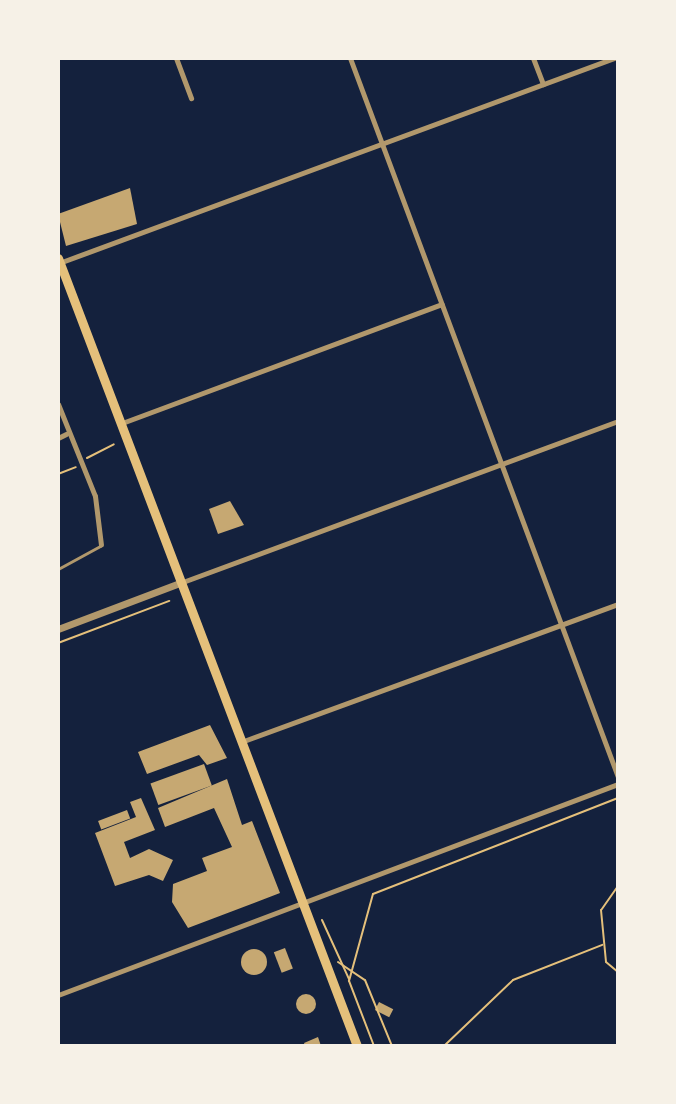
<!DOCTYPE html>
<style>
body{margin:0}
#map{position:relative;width:676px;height:1104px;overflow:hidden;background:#14213d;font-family:"Golos Text",sans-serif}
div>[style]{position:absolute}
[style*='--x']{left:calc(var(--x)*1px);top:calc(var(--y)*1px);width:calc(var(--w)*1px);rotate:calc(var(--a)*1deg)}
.building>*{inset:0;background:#c6a872;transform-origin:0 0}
.round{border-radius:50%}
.path>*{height:2px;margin:-1px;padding:0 1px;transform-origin:1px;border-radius:1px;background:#e5c07b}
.service>*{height:3px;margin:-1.5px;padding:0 1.5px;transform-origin:1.5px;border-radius:1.5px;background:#b1986c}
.minor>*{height:5px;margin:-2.5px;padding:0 2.5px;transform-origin:2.5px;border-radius:2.5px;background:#b1986c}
.tertiary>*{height:7px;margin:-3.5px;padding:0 3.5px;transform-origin:3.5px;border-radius:3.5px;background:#b1986c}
.primary>*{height:9px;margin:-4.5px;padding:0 4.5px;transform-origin:4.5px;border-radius:4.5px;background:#e5c07b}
span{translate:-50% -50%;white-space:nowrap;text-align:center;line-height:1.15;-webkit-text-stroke:6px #f6f1e7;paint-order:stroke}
.frame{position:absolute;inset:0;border:60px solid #f6f1e7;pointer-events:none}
</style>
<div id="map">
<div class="building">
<div style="clip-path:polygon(130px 188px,137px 224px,66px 246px,58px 214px)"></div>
<div style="clip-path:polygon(230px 501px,244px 525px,218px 534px,209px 509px)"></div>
<div style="clip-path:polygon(210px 725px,227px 758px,207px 765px,199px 755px,147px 774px,138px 752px)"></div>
<div style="left:204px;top:764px;width:23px;height:57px;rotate:70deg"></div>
<div style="clip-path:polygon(227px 779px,242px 825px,252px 821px,280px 893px,188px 928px,172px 902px,173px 884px,207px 871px,202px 858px,232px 847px,214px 808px,165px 827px,158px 808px)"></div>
<div style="clip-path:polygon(141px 798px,155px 830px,124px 842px,130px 858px,149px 849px,173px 860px,163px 881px,149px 875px,115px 886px,95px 833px,136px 817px,130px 802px)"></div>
<div style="left:127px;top:810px;width:9px;height:31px;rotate:69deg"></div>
<div style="left:285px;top:948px;width:22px;height:12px;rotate:69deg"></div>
<div class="round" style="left:241px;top:949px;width:26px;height:26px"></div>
<div class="round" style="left:296px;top:994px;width:20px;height:20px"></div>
<div style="left:379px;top:1002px;width:16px;height:9px;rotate:27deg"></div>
<div style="clip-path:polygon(318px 1037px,321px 1046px,305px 1046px,304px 1043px)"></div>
</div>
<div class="path">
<div style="--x:87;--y:458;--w:30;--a:-27"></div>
<div style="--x:58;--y:474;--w:19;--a:-21"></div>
<div style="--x:58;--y:643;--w:119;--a:-20.7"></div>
<div style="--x:618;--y:886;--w:29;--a:125"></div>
<div style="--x:601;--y:910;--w:52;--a:84.5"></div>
<div style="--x:606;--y:962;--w:16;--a:40"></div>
<div style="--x:322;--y:920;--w:65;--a:65.4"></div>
<div style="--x:338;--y:962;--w:32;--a:34"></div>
<div style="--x:365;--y:980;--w:71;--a:67.8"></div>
<div style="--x:374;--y:1046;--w:70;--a:-111"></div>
<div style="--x:349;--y:981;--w:90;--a:-74.6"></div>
<div style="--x:373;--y:894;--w:263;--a:-21.4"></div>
<div style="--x:444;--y:1046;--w:95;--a:-43.7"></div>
<div style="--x:513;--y:980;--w:96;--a:-21.5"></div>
</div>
<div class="service">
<div style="--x:58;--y:569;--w:48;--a:-28.7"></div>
</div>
<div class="minor">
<div style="--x:176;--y:58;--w:43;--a:69.4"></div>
<div style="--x:350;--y:58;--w:767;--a:69.56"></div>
<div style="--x:533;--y:58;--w:28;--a:69"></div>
<div style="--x:59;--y:263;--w:592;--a:-20.27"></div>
<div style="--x:58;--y:404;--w:99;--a:68.1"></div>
<div style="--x:95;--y:496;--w:49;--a:83"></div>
<div style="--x:122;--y:423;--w:341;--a:-20.4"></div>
<div style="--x:58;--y:438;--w:9;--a:-27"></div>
<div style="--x:180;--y:583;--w:467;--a:-20.3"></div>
<div style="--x:241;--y:742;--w:401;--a:-20.1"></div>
<div style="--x:58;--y:995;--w:598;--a:-20.65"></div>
</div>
<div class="tertiary">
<div style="--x:58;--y:629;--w:130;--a:-20.7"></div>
</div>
<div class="primary">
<div style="--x:58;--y:258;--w:843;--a:69.22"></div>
</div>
<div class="frame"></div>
</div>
